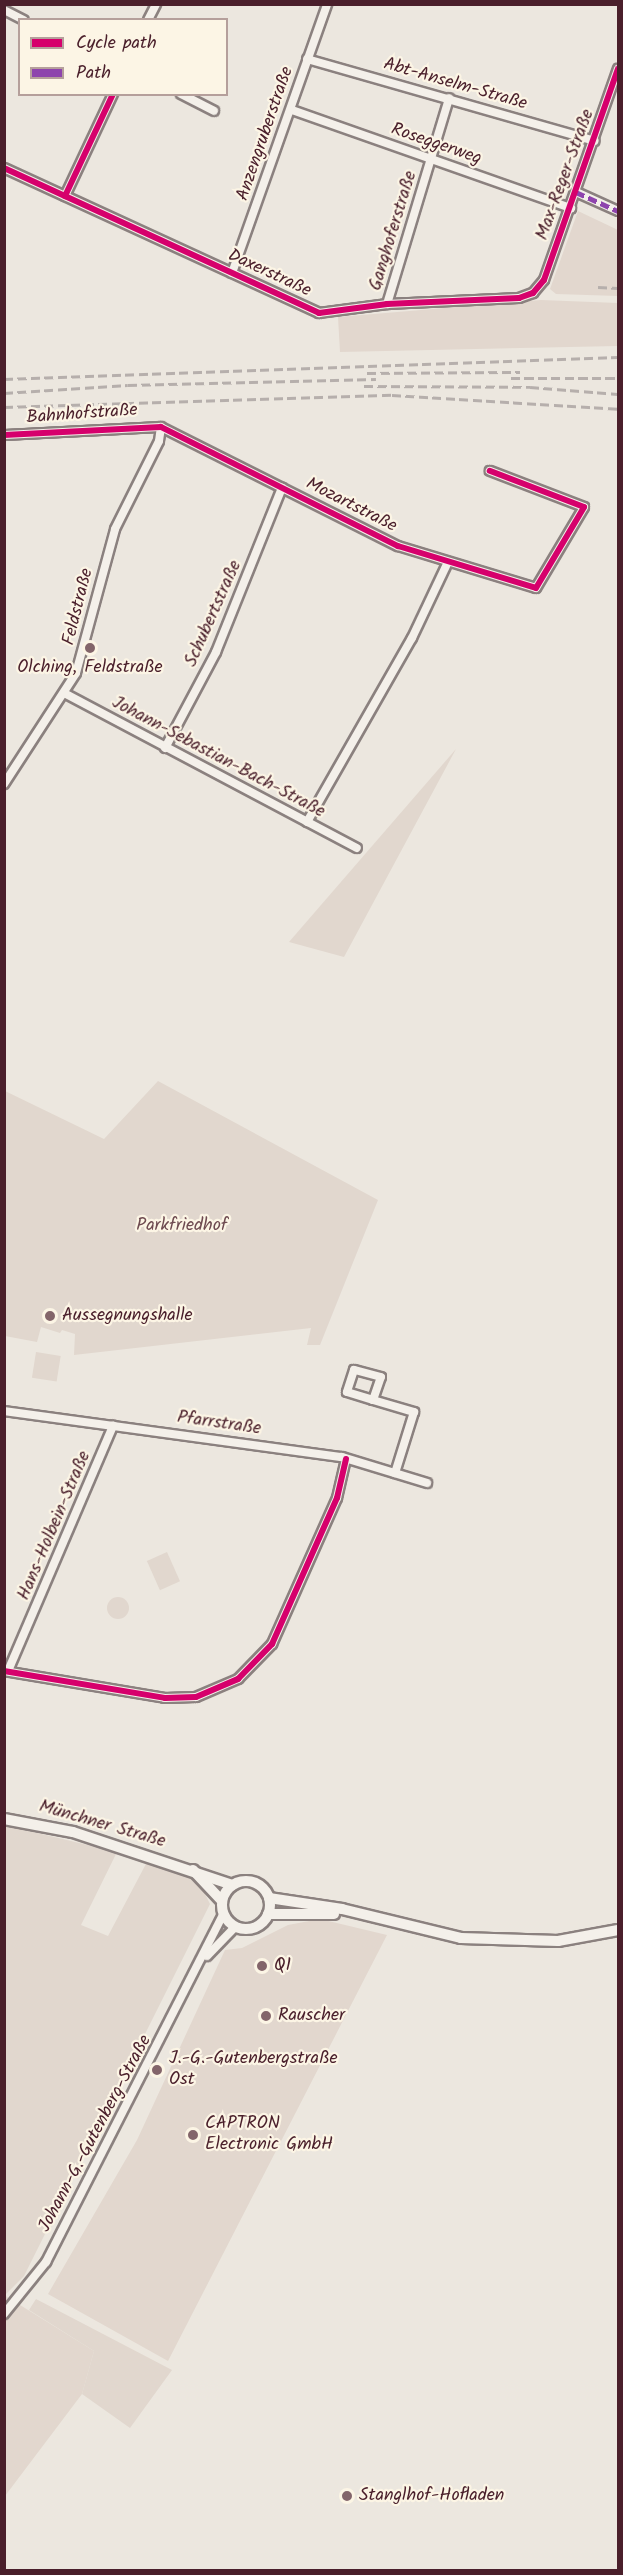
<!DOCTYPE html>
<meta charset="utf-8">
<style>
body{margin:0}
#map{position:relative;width:623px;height:2575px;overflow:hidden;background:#ece7df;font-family:Kalam,sans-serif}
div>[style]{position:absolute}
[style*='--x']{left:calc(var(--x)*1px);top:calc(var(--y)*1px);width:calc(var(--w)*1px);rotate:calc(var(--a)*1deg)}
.built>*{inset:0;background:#e2d7ce}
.green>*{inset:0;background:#e1d7ce;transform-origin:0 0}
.round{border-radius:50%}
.roads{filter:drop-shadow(2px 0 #8b817f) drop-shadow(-2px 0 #8b817f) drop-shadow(0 2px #8b817f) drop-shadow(0 -2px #8b817f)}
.minor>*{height:8px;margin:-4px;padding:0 4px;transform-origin:4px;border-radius:4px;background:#f4f0ea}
.secondary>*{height:10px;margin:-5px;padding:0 5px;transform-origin:5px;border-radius:5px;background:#f4f0ea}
.secondary>.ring{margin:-5px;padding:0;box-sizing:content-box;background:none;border:10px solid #f4f0ea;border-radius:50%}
.rail>*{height:3px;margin-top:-1.5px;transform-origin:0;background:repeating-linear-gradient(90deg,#b6afac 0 9px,transparent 0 13.5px)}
.quiet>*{height:4.5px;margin-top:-2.25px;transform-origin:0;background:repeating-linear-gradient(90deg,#8e44ad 0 9px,transparent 0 13.5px)}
.cycleway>*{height:6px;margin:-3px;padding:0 3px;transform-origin:3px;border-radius:3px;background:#d6006c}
.dots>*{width:16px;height:16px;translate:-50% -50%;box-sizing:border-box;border:3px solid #fcf5e5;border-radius:50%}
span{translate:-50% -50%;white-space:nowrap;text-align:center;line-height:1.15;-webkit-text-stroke:4.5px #fcf5e5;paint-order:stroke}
.street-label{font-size:18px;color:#4a1f2b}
.poi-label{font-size:18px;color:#4a1f2b}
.left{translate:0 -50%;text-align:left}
.park-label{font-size:18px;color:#6e4a50}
.frame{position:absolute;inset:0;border:6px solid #4a1f2b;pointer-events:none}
.legend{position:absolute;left:18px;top:18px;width:210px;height:78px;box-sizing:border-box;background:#fcf5e5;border:2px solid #b59f9b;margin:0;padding:8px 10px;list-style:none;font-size:18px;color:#4a1f2b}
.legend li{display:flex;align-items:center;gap:12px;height:30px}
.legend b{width:30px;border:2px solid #b59f9b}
</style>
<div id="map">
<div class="built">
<div style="clip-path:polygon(578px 211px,618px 230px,618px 296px,556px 294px,550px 289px)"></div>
<div style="clip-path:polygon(541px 300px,618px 303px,618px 346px,340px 352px,338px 317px)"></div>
<div style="clip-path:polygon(320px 1919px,387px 1935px,168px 2361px,48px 2294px,137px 2140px,225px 1950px,242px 1948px,288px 1925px)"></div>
<div style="clip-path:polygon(4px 2295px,94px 2351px,82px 2394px,5px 2496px)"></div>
</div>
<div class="green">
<div style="clip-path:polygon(456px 749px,344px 957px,289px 942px,366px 853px)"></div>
<div style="clip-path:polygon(158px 1081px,378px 1200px,320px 1345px,307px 1345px,311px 1328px,74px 1355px,75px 1334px,62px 1330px,60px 1333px,41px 1327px,37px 1342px,5px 1336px,5px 1091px,104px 1139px)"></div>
<div style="left:36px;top:1352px;width:25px;height:26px;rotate:9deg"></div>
<div style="left:167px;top:1552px;width:32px;height:22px;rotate:66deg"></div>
<div class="round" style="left:107px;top:1597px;width:22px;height:22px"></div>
<div style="clip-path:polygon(4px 1825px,117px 1852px,81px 1925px,108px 1936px,148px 1860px,187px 1874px,202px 1888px,210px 1904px,24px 2276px,5px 2295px)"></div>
<div style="clip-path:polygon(36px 2299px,172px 2370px,130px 2428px,82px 2394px,94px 2351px,29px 2310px)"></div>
</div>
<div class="roads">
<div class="minor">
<div style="--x:4;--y:10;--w:22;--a:27"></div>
<div style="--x:148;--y:20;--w:18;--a:-63"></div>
<div style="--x:307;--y:59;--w:299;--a:15.9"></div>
<div style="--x:181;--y:94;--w:37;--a:27"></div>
<div style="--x:292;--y:110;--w:296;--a:19.4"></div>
<div style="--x:4;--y:168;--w:347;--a:24.7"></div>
<div style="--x:319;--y:313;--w:69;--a:-7.5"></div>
<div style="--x:387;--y:304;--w:132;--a:-2.6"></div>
<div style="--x:519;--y:298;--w:15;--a:-20"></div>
<div style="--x:533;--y:293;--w:17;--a:-50"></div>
<div style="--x:544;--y:280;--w:224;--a:-70.7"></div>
<div style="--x:576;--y:192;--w:46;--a:24.3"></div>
<div style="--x:65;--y:196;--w:113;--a:-64.8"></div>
<div style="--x:232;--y:273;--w:285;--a:-70.5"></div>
<div style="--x:387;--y:304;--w:215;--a:-73.2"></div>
<div style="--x:4;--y:435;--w:157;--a:-2.9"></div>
<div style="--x:161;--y:427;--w:265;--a:26.7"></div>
<div style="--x:398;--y:546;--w:144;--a:16.9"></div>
<div style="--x:536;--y:588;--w:94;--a:-59.3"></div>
<div style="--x:584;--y:507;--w:101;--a:-159"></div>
<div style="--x:66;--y:694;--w:329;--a:27.9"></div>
<div style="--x:165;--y:748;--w:109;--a:-62"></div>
<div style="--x:216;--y:652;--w:177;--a:-68.1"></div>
<div style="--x:4;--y:784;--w:132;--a:-57"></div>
<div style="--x:76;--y:673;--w:149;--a:-74.8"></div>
<div style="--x:115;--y:529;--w:98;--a:-63.4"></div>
<div style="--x:159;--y:441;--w:14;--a:-82"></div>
<div style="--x:307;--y:822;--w:212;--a:-60.3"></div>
<div style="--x:412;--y:638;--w:84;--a:-64.7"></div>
<div style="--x:373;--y:1400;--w:24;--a:-71"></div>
<div style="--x:381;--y:1377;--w:28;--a:-165"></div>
<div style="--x:354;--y:1370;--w:23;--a:108"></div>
<div style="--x:347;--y:1392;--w:27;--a:17"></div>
<div style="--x:373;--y:1400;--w:43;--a:16.3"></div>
<div style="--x:414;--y:1412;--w:64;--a:107.3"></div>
<div style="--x:4;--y:1411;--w:341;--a:7.8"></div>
<div style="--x:342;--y:1457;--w:89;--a:17"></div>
<div style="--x:4;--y:1671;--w:163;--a:9.5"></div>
<div style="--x:165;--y:1698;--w:31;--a:-2"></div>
<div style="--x:196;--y:1697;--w:46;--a:-23.2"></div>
<div style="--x:238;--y:1679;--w:49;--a:-45.8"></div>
<div style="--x:272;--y:1644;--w:160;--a:-66"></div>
<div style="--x:337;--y:1498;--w:40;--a:-77"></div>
<div style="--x:8;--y:1671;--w:267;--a:-66.8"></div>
<div style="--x:207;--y:1956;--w:40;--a:-46"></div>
<div style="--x:4;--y:2314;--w:67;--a:-51.1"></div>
<div style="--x:46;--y:2262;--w:390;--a:-63"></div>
</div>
<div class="secondary">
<div style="--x:4;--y:1819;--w:70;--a:10.7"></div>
<div style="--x:73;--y:1832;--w:168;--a:18.4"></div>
<div style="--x:193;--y:1870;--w:42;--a:46.9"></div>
<div class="ring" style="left:222px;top:1881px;width:38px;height:38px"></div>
<div style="--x:269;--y:1898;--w:74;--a:8.6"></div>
<div style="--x:342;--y:1909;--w:122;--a:13.7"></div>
<div style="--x:461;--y:1938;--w:97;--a:1.8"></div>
<div style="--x:558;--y:1941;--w:61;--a:-10.4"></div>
<div style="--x:268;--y:1914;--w:66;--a:0"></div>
</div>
</div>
<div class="rail">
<div style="--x:598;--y:287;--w:20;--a:3"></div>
<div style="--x:367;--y:373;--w:153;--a:-0.4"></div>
<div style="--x:511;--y:378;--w:107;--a:0"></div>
<div style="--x:4;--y:379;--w:614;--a:-2.05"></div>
<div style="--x:364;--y:386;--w:166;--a:0.3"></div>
<div style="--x:530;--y:387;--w:88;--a:4.5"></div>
<div style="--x:4;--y:393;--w:124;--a:-3.7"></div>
<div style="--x:128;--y:385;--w:248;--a:-1.4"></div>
<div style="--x:4;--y:407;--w:388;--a:-1.8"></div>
<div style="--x:392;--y:395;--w:226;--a:3.5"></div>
</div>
<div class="quiet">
<div style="--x:576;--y:192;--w:46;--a:24.3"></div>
</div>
<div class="cycleway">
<div style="--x:4;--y:168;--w:347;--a:24.7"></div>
<div style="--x:319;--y:313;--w:69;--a:-7.5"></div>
<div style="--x:387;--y:304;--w:132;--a:-2.6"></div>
<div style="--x:519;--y:298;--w:15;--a:-20"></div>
<div style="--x:533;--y:293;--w:17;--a:-50"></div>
<div style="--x:544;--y:280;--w:224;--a:-70.7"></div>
<div style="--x:65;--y:196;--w:113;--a:-64.8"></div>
<div style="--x:4;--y:435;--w:157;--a:-2.9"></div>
<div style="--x:161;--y:427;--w:265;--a:26.7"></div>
<div style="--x:398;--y:546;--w:144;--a:16.9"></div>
<div style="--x:536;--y:588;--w:94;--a:-59.3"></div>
<div style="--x:584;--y:507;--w:101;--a:-159"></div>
<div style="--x:4;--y:1671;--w:163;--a:9.5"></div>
<div style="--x:165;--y:1698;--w:31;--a:-2"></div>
<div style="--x:196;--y:1697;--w:46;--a:-23.2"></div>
<div style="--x:238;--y:1679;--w:49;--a:-45.8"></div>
<div style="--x:272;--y:1644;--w:160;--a:-66"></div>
<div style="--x:337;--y:1498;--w:40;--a:-77"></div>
</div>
<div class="dots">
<div style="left:90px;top:648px;background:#83656a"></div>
<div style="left:50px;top:1316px;background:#83656a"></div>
<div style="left:262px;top:1966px;background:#83656a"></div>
<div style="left:266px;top:2016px;background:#83656a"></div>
<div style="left:157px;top:2070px;background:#83656a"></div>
<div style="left:193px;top:2135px;background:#83656a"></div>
<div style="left:347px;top:2496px;background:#83656a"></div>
</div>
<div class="street-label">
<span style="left:455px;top:85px;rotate:16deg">Abt-Anselm-Straße</span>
<span style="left:266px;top:134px;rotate:-71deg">Anzengruberstraße</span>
<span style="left:436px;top:145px;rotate:19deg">Roseggerweg</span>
<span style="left:566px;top:175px;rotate:-70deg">Max-Reger-Straße</span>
<span style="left:394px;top:231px;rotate:-73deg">Ganghoferstraße</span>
<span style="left:269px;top:274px;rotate:25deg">Daxerstraße</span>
<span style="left:82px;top:415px;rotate:-4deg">Bahnhofstraße</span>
<span style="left:351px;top:506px;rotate:27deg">Mozartstraße</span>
<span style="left:79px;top:607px;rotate:-76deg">Feldstraße</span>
<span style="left:214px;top:614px;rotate:-66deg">Schubertstraße</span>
<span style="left:218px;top:758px;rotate:28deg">Johann-Sebastian-Bach-Straße</span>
<span style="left:219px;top:1424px;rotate:8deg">Pfarrstraße</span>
<span style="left:55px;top:1526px;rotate:-67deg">Hans-Holbein-Straße</span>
<span style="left:102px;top:1825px;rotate:16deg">Münchner Straße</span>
<span style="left:96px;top:2134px;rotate:-62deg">Johann-G.-Gutenberg-Straße</span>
</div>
<div class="poi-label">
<span style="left:90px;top:668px">Olching, Feldstraße</span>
<span class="left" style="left:62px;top:1316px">Aussegnungshalle</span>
<span class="left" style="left:274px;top:1966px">Q1</span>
<span class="left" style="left:278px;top:2016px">Rauscher</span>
<span class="left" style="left:169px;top:2070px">J.-G.-Gutenbergstraße<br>Ost</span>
<span class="left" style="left:205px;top:2135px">CAPTRON<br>Electronic GmbH</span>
<span class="left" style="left:359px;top:2496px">Stanglhof-Hofladen</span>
</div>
<div class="park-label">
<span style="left:182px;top:1226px">Parkfriedhof</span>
</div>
<div class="frame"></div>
<ul class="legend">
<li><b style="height:8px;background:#d6006c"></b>Cycle path</li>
<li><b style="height:8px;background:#8e44ad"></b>Path</li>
</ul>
</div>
